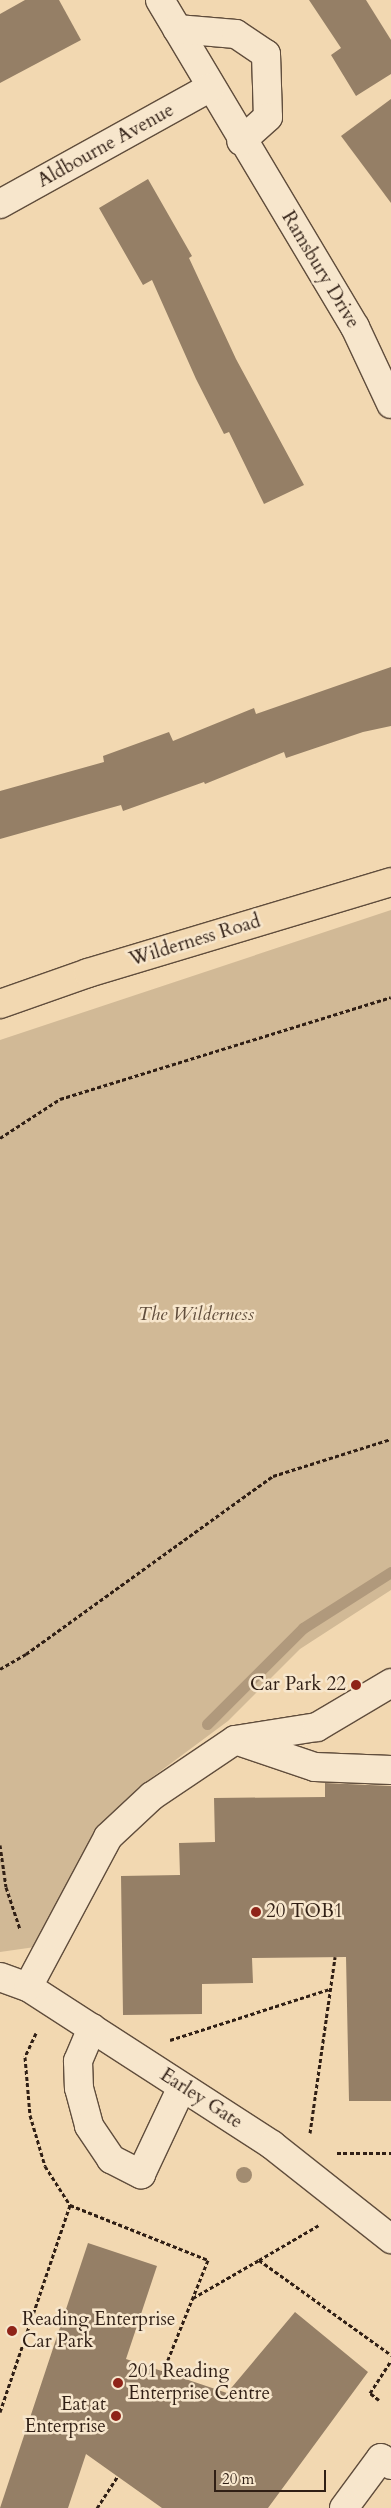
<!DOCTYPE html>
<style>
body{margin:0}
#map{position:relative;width:391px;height:2508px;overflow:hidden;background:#f2d8b1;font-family:Cardo,serif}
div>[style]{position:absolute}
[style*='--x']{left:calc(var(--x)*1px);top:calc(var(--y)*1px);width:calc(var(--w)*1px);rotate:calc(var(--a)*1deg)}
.green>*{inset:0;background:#d1b996}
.stream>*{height:11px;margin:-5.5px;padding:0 5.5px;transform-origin:5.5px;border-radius:5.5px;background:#b0997c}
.building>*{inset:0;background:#957f66}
.path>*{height:3px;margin-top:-1.5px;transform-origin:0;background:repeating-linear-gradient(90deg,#301f15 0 4px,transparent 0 6.5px)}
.roads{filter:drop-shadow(1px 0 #604d3c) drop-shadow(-1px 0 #604d3c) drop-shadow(0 1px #604d3c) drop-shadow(0 -1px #604d3c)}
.minor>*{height:28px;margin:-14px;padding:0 14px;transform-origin:14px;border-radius:14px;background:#f7e6cc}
.major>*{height:28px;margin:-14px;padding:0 14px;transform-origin:14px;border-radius:14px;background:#f2d8b1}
.trees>*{width:16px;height:16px;margin:-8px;border-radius:50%;background:#a28c71}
.dots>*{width:14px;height:14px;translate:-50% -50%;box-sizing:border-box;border:2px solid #f7e6cc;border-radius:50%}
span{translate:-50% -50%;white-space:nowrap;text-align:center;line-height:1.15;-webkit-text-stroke:5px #f7e6cc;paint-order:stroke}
.street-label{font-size:19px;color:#301f15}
.park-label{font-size:19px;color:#604d3c;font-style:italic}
.poi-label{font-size:19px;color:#301f15}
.right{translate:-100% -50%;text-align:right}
.left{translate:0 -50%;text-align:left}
.scale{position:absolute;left:214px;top:2470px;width:112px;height:22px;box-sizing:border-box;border:2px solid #301f15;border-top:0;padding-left:6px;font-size:15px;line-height:18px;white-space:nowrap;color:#301f15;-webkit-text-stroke:4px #f7e6cc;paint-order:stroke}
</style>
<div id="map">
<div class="green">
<div style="clip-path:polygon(391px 910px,391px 1590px,300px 1649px,228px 1721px,139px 1787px,96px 1832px,35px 1947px,0 1952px,0 1040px)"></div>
</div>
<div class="stream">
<div style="--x:207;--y:1724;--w:136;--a:-45"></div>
<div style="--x:303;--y:1628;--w:104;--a:-32.5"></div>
</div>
<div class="building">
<div style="clip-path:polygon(25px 0,59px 0,81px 40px,0 83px,0 14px)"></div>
<div style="clip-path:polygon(309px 0,366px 0,391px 40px,391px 74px,356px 96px,331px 55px,341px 48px)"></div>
<div style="clip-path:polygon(391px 99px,391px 203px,341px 136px)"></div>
<div style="clip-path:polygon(148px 179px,192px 256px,189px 258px,236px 359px,304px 485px,264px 504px,229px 432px,224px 434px,196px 379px,152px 280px,143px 285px,99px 208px)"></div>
<div style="clip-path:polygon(391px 667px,391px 726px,363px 732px,286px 758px,284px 752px,205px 784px,204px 782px,123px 811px,121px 805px,0 839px,0 791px,104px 762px,103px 756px,169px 732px,173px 741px,254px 708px,256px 714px)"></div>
<div style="clip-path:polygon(325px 1783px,391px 1786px,391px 2101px,349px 2101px,346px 1957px,252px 1958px,253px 1983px,202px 1984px,202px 2014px,123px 2015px,121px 1876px,180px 1875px,179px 1843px,215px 1842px,214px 1798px,325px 1797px)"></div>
<div style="clip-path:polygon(88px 2243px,157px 2266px,126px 2359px,227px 2393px,295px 2312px,368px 2372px,268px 2508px,162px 2508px,86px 2454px,68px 2508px,0 2508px)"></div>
</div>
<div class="path">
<div style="--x:0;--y:1138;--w:72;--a:-33"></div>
<div style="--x:60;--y:1099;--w:346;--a:-17.1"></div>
<div style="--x:0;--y:1669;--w:30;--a:-30"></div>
<div style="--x:26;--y:1654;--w:304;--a:-35.8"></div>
<div style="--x:273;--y:1476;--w:124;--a:-17.4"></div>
<div style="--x:0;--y:1845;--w:42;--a:81.9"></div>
<div style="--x:6;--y:1887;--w:44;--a:71.6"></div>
<div style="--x:36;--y:2033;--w:26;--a:115"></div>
<div style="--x:25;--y:2057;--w:58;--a:85.1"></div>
<div style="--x:30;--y:2115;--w:53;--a:73.6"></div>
<div style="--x:45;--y:2166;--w:46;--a:57.3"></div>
<div style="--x:170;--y:2040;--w:168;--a:-17.7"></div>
<div style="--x:310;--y:2133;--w:178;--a:-81.9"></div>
<div style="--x:337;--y:2153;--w:54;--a:0"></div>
<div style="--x:259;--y:2260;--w:69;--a:-30.3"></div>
<div style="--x:193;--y:2298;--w:76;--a:-29.9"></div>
<div style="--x:259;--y:2260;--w:163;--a:35.7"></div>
<div style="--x:379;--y:2400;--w:11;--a:-142"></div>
<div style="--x:370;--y:2393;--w:38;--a:-57"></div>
<div style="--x:0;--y:2412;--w:219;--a:-71.3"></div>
<div style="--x:70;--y:2205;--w:149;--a:21.7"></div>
<div style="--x:208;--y:2260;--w:121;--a:111.9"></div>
<div style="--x:97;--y:2508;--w:38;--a:-57"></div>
</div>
<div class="roads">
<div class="minor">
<div style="--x:160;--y:0;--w:381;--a:59.2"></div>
<div style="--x:355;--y:327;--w:85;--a:64.9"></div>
<div style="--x:177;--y:29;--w:59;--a:4.8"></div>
<div style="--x:236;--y:34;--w:36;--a:34"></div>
<div style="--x:266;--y:54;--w:63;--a:88.2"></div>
<div style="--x:268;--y:117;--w:36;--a:138"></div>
<div style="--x:0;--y:204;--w:241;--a:-29"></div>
<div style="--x:238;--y:1741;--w:81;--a:18.7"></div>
<div style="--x:315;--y:1767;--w:76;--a:2.3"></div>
<div style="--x:0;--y:1977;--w:30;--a:20"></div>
<div style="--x:28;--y:1987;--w:291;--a:32.9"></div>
<div style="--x:272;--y:2145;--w:152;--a:38.3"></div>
<div style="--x:28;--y:1987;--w:170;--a:-61.9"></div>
<div style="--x:108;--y:1837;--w:60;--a:-43"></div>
<div style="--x:152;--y:1796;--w:100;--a:-34"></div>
<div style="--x:235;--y:1740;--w:83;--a:-9"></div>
<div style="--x:317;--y:1727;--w:86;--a:-30.7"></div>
<div style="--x:92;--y:2028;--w:36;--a:113"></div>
<div style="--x:78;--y:2061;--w:27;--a:88"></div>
<div style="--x:79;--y:2088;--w:39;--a:75"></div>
<div style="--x:89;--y:2126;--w:40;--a:56"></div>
<div style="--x:111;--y:2159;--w:34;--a:27"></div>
<div style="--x:141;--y:2174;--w:96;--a:-64.8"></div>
<div style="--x:344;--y:2508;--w:62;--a:-53.5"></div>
<div style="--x:381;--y:2458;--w:12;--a:35"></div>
</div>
<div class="major">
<div style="--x:0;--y:1004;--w:93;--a:-19.4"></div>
<div style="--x:88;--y:973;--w:316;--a:-16.7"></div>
</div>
</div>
<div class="trees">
<div style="left:244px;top:2175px"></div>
</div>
<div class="dots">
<div style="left:356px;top:1685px;background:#8f2418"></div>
<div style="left:256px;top:1912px;background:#8f2418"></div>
<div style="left:12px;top:2331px;background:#8f2418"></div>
<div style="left:118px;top:2383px;background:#8f2418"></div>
<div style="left:116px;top:2416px;background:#8f2418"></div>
</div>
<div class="street-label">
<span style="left:106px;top:146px;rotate:-29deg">Aldbourne Avenue</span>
<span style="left:320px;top:270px;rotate:59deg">Ramsbury Drive</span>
<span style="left:195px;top:941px;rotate:-17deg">Wilderness Road</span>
<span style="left:201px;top:2099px;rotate:33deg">Earley Gate</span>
</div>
<div class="park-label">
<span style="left:196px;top:1315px">The Wilderness</span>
</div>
<div class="poi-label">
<span class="right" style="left:346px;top:1685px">Car Park 22</span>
<span class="left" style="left:266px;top:1912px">20 TOB1</span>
<span class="left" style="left:22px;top:2331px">Reading Enterprise<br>Car Park</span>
<span class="left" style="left:128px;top:2383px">201 Reading<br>Enterprise Centre</span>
<span class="right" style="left:106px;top:2416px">Eat at<br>Enterprise</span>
</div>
<div class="scale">20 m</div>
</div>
